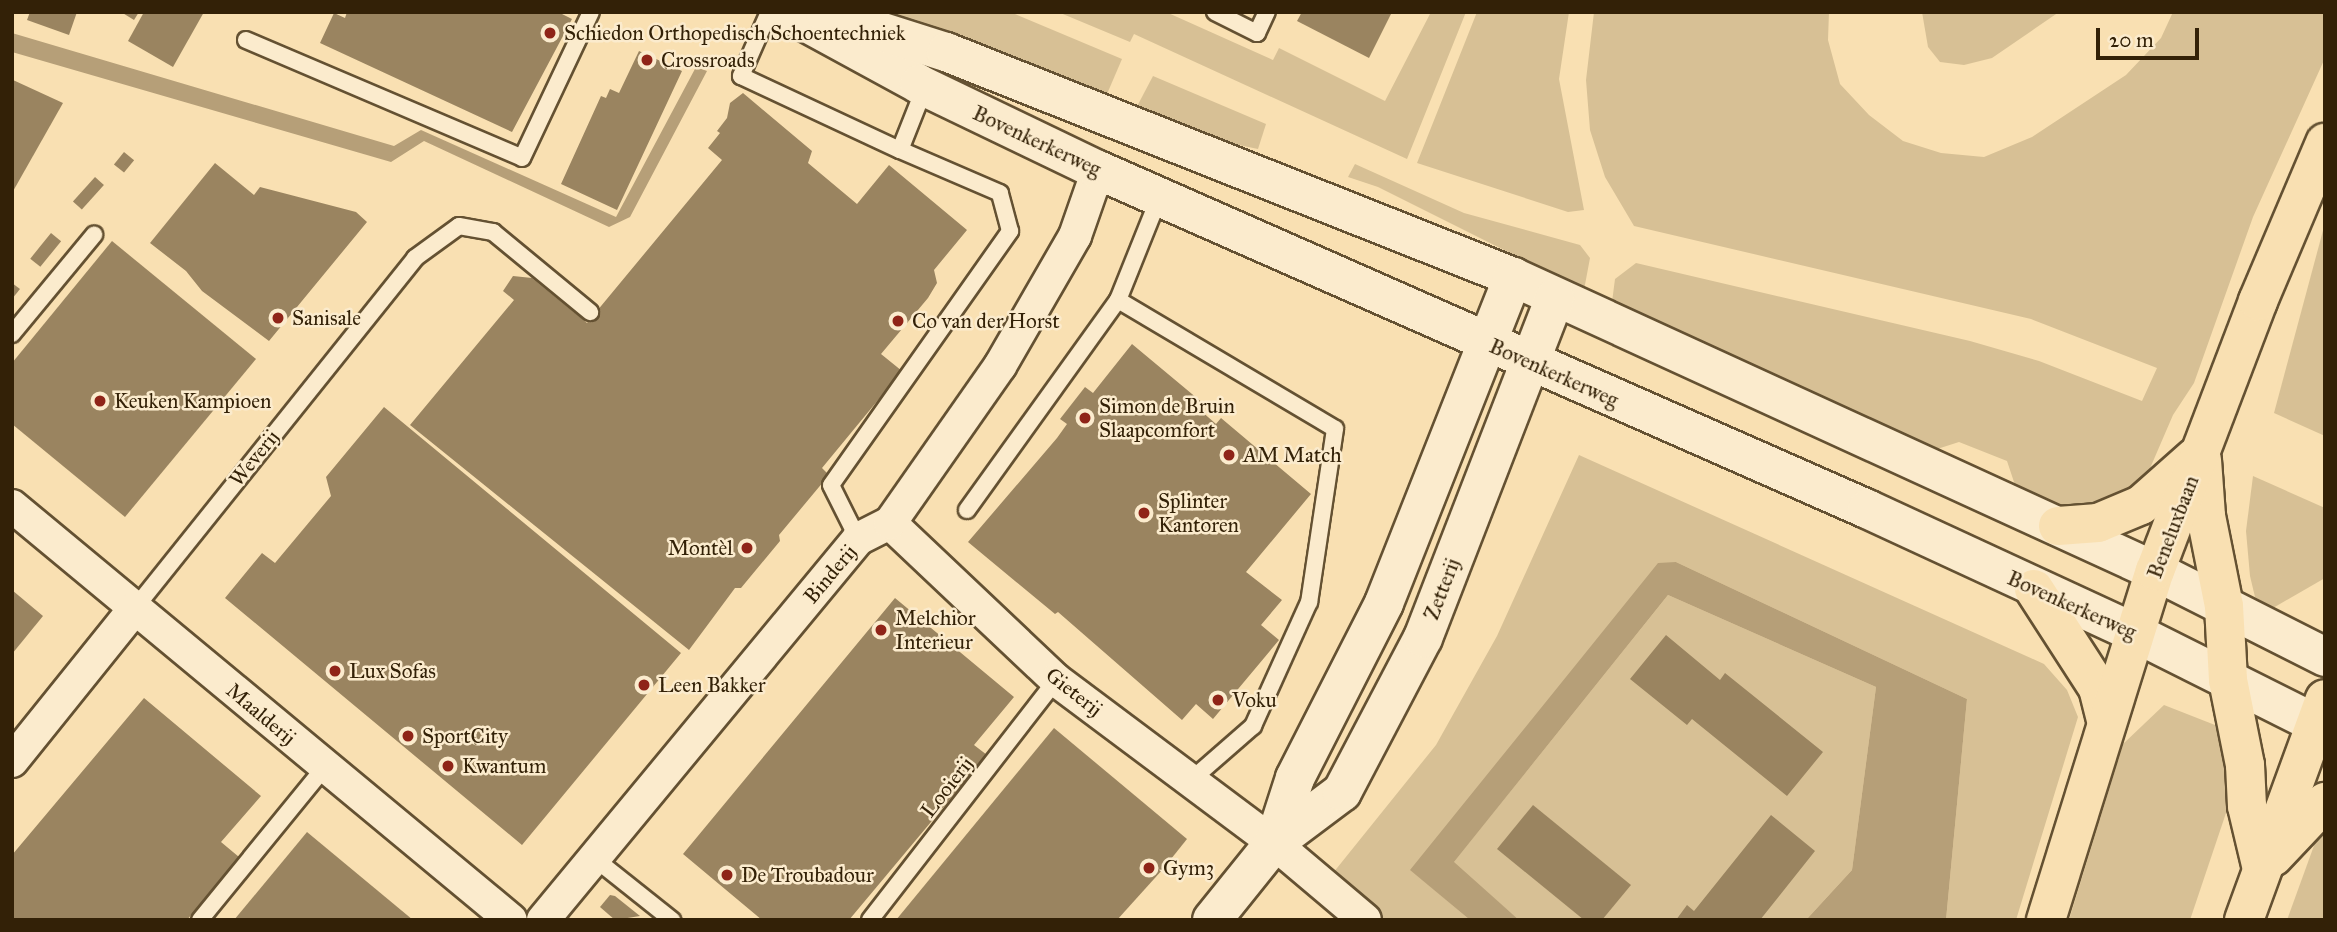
<!DOCTYPE html>
<meta charset="utf-8">
<style>
body{margin:0}
#map{position:relative;width:2337px;height:932px;overflow:hidden;background:#f9e0b2;font-family:"IM FELL Great Primer",serif}
div>[style]{position:absolute}
[style*='--x']{left:calc(var(--x)*1px);top:calc(var(--y)*1px);width:calc(var(--w)*1px);rotate:calc(var(--a)*1deg)}
.green>*{inset:0;background:#d7c095}
.water>*{inset:0;background:#b69f78}
.building>*{inset:0;background:#9a8460;transform-origin:0 0}
.roads{filter:drop-shadow(2px 0 #645132) drop-shadow(-2px 0 #645132) drop-shadow(0 2px #645132) drop-shadow(0 -2px #645132)}
.lane>*{height:16px;margin:-8px;padding:0 8px;transform-origin:8px;border-radius:8px;background:#fbebcd}
.street>*{height:32px;margin:-16px;padding:0 16px;transform-origin:16px;border-radius:16px;background:#fbebcd}
.secondary>*{height:38px;margin:-19px;padding:0 19px;transform-origin:19px;border-radius:19px;background:#fbebcd}
.primary>*{height:38px;margin:-19px;padding:0 19px;transform-origin:19px;border-radius:19px;background:#f9e0b2}
.dots>*{width:19px;height:19px;translate:-50% -50%;box-sizing:border-box;border:4px solid #fbebcd;border-radius:50%}
span{translate:-50% -50%;white-space:nowrap;text-align:center;line-height:1.15;-webkit-text-stroke:5px #fbebcd;paint-order:stroke}
.poi-label{font-size:21px;color:#332107}
.left{translate:0 -50%;text-align:left}
.right{translate:-100% -50%;text-align:right}
.street-label{font-size:21px;color:#332107}
.frame{position:absolute;inset:0;border:14px solid #332107;pointer-events:none}
.scale{position:absolute;left:2096px;top:28px;width:103px;height:32px;box-sizing:border-box;border:4px solid #332107;border-top:0;padding-left:9px;font-size:21px;line-height:24px;white-space:nowrap;color:#332107;-webkit-text-stroke:5px #fbebcd;paint-order:stroke}
</style>
<div id="map">
<div class="green">
<div style="clip-path:polygon(882px 12px,1010px 12px,1122px 59px,1104px 101px)"></div>
<div style="clip-path:polygon(1058px 12px,1166px 12px,1273px 60px,1279px 48px,1385px 101px,1431px 12px,1466px 12px,1407px 159px,1134px 34px,1130px 42px)"></div>
<div style="clip-path:polygon(1477px 12px,1569px 12px,1559px 79px,1584px 210px,1568px 212px,1417px 163px)"></div>
<div style="clip-path:polygon(1594px 12px,1829px 12px,1828px 40px,1840px 84px,1869px 115px,1903px 141px,1941px 153px,1984px 157px,2032px 137px,2126px 75px,2161px 38px,2173px 12px,2325px 12px,2325px 58px,2253px 217px,2194px 383px,2173px 415px,2148px 473px,2127px 493px,2106px 504px,2068px 509px,2017px 491px,2007px 461px,1959px 442px,1931px 451px,1612px 302px,1615px 279px,1636px 263px,1970px 341px,2039px 361px,2142px 401px,2157px 368px,2031px 319px,1634px 226px,1605px 177px,1590px 130px,1586px 80px)"></div>
<div style="clip-path:polygon(1922px 12px,2059px 12px,1992px 58px,1964px 65px,1940px 62px,1928px 47px)"></div>
<div style="clip-path:polygon(1153px 76px,1266px 124px,1258px 149px,1171px 131px,1133px 114px)"></div>
<div style="clip-path:polygon(1355px 164px,1464px 213px,1580px 245px,1590px 258px,1584px 290px,1378px 187px,1348px 177px)"></div>
<div style="clip-path:polygon(2325px 223px,2325px 436px,2274px 413px)"></div>
<div style="clip-path:polygon(1579px 455px,2044px 664px,2067px 690px,2078px 717px,2016px 920px,1946px 920px,1967px 699px,1676px 562px,1411px 870px,1470px 920px,1381px 920px,1329px 878px,1436px 745px,1497px 636px)"></div>
<div style="clip-path:polygon(2253px 476px,2325px 508px,2325px 578px,2273px 608px,2255px 597px,2250px 576px,2246px 531px)"></div>
<div style="clip-path:polygon(1668px 595px,1876px 687px,1852px 870px,1806px 920px,1519px 920px,1453px 863px)"></div>
<div style="clip-path:polygon(2164px 705px,2215px 725px,2231px 778px,2226px 813px,2190px 920px,2069px 920px,2123px 744px)"></div>
<div style="clip-path:polygon(2325px 828px,2325px 920px,2287px 920px,2320px 829px)"></div>
</div>
<div class="water">
<div style="clip-path:polygon(12px 33px,394px 146px,421px 130px,616px 217px,696px 67px,707px 71px,630px 217px,609px 227px,424px 141px,391px 162px,12px 52px)"></div>
<div style="clip-path:polygon(1676px 562px,1967px 699px,1946px 920px,1806px 920px,1852px 870px,1876px 687px,1668px 595px,1454px 862px,1519px 920px,1470px 920px,1410px 870px,1658px 563px)"></div>
</div>
<div class="building">
<div style="clip-path:polygon(30px 12px,77px 12px,69px 35px,27px 20px)"></div>
<div style="clip-path:polygon(121px 12px,139px 12px,134px 20px)"></div>
<div style="clip-path:polygon(144px 12px,204px 12px,173px 67px,128px 41px)"></div>
<div style="clip-path:polygon(347px 12px,558px 12px,572px 19px,512px 132px,320px 43px,334px 13px,345px 18px)"></div>
<div style="clip-path:polygon(1302px 12px,1392px 12px,1369px 58px,1297px 21px)"></div>
<div style="clip-path:polygon(639px 51px,682px 71px,617px 210px,561px 184px,601px 96px,606px 98px,610px 89px,619px 93px)"></div>
<div style="clip-path:polygon(13px 80px,63px 103px,12px 193px,12px 81px)"></div>
<div style="clip-path:polygon(743px 93px,812px 151px,808px 163px,857px 204px,889px 165px,967px 230px,934px 270px,937px 283px,928px 298px,881px 354px,902px 371px,822px 468px,829px 475px,779px 535px,780px 541px,741px 588px,735px 588px,689px 650px,410px 425px,514px 300px,503px 291px,513px 276px,532px 278px,587px 323px,722px 160px,708px 148px,720px 133px,717px 131px,727px 118px,730px 103px)"></div>
<div style="left:124px;top:152px;width:13px;height:16px;rotate:39deg"></div>
<div style="clip-path:polygon(215px 163px,254px 195px,260px 187px,356px 212px,367px 222px,269px 341px,202px 291px,186px 271px,150px 243px)"></div>
<div style="left:95px;top:177px;width:12px;height:33px;rotate:42deg"></div>
<div style="left:51px;top:233px;width:13px;height:33px;rotate:39deg"></div>
<div style="clip-path:polygon(112px 241px,256px 359px,125px 517px,12px 424px,12px 363px)"></div>
<div style="clip-path:polygon(12px 283px,20px 289px,12px 299px)"></div>
<div style="clip-path:polygon(1132px 344px,1204px 404px,1200px 410px,1216px 424px,1221px 418px,1311px 494px,1246px 572px,1282px 600px,1261px 625px,1279px 640px,1213px 719px,1196px 704px,1182px 720px,1058px 612px,1055px 614px,968px 542px,1057px 438px,1067px 424px,1060px 419px,1085px 387px,1093px 393px)"></div>
<div style="clip-path:polygon(384px 407px,681px 653px,522px 845px,225px 598px,262px 553px,275px 563px,331px 496px,326px 477px)"></div>
<div style="clip-path:polygon(12px 590px,43px 616px,12px 654px)"></div>
<div style="clip-path:polygon(895px 598px,1014px 697px,974px 745px,987px 755px,849px 920px,762px 920px,683px 854px)"></div>
<div style="clip-path:polygon(1666px 635px,1720px 680px,1725px 673px,1823px 752px,1787px 796px,1692px 719px,1687px 725px,1630px 679px)"></div>
<div style="clip-path:polygon(144px 698px,261px 796px,221px 842px,239px 857px,187px 920px,12px 920px,12px 855px)"></div>
<div style="clip-path:polygon(1054px 728px,1187px 839px,1163px 869px,1117px 920px,896px 920px)"></div>
<div style="clip-path:polygon(1533px 805px,1631px 885px,1602px 920px,1584px 920px,1497px 849px)"></div>
<div style="clip-path:polygon(1771px 815px,1815px 851px,1760px 920px,1676px 920px,1687px 905px,1694px 911px)"></div>
<div style="clip-path:polygon(307px 832px,413px 920px,234px 920px)"></div>
<div style="clip-path:polygon(610px 895px,615px 896px,640px 916px,615px 920px,600px 907px)"></div>
</div>
<div class="roads">
<div class="lane">
<div style="--x:769;--y:12;--w:70;--a:113.6"></div>
<div style="--x:741;--y:76;--w:175;--a:25"></div>
<div style="--x:900;--y:150;--w:68;--a:-68.4"></div>
<div style="--x:1215;--y:12;--w:47;--a:26.6"></div>
<div style="--x:1257;--y:33;--w:23;--a:-65"></div>
<div style="--x:246;--y:40;--w:300;--a:23.1"></div>
<div style="--x:522;--y:158;--w:161;--a:-64.7"></div>
<div style="--x:1159;--y:198;--w:110;--a:111.9"></div>
<div style="--x:1118;--y:300;--w:252;--a:30.7"></div>
<div style="--x:1335;--y:429;--w:175;--a:98.5"></div>
<div style="--x:1309;--y:602;--w:136;--a:114.3"></div>
<div style="--x:1253;--y:726;--w:82;--a:138.9"></div>
<div style="--x:12;--y:334;--w:129;--a:-50.4"></div>
<div style="--x:967;--y:510;--w:259;--a:-54.3"></div>
<div style="--x:858;--y:539;--w:60;--a:-116.6"></div>
<div style="--x:831;--y:485;--w:311;--a:-54.8"></div>
<div style="--x:1010;--y:231;--w:39;--a:-105"></div>
<div style="--x:1000;--y:193;--w:109;--a:-156.7"></div>
<div style="--x:135;--y:608;--w:448;--a:-51.3"></div>
<div style="--x:415;--y:258;--w:54;--a:-36"></div>
<div style="--x:459;--y:226;--w:35;--a:10"></div>
<div style="--x:493;--y:232;--w:126;--a:39.5"></div>
<div style="--x:594;--y:858;--w:100;--a:38.5"></div>
<div style="--x:200;--y:920;--w:196;--a:-50.8"></div>
<div style="--x:870;--y:920;--w:304;--a:-52.2"></div>
</div>
<div class="street">
<div style="--x:12;--y:506;--w:648;--a:39.68"></div>
<div style="--x:890;--y:523;--w:228;--a:43.4"></div>
<div style="--x:1056;--y:680;--w:272;--a:36.8"></div>
<div style="--x:1274;--y:843;--w:119;--a:40.2"></div>
<div style="--x:12;--y:761;--w:196;--a:-51.2"></div>
<div style="--x:543;--y:920;--w:494;--a:-50.4"></div>
<div style="--x:858;--y:539;--w:36;--a:-27"></div>
<div style="--x:890;--y:523;--w:192;--a:-55"></div>
<div style="--x:1000;--y:366;--w:150;--a:-60"></div>
<div style="--x:1075;--y:236;--w:70;--a:-70.8"></div>
</div>
<div class="secondary">
<div style="--x:787;--y:12;--w:150;--a:28.6"></div>
<div style="--x:919;--y:84;--w:199;--a:25.7"></div>
<div style="--x:1098;--y:170;--w:840;--a:23.79"></div>
<div style="--x:1867;--y:509;--w:295;--a:24.8"></div>
<div style="--x:2135;--y:633;--w:212;--a:26.6"></div>
<div style="--x:826;--y:14;--w:126;--a:17.6"></div>
<div style="--x:946;--y:52;--w:610;--a:21.64"></div>
<div style="--x:1513;--y:277;--w:706;--a:24.61"></div>
<div style="--x:2155;--y:571;--w:191;--a:26.8"></div>
<div style="--x:1274;--y:843;--w:68;--a:-72.1"></div>
<div style="--x:1295;--y:778;--w:196;--a:-63"></div>
<div style="--x:1384;--y:603;--w:351;--a:-68.4"></div>
<div style="--x:1212;--y:920;--w:99;--a:-51.2"></div>
<div style="--x:1274;--y:843;--w:85;--a:-36.9"></div>
<div style="--x:1342;--y:792;--w:174;--a:-62.3"></div>
<div style="--x:1423;--y:638;--w:365;--a:-68.8"></div>
</div>
<div class="primary">
<div style="--x:2202;--y:460;--w:56;--a:85.9"></div>
<div style="--x:2206;--y:516;--w:92;--a:78.7"></div>
<div style="--x:2224;--y:606;--w:74;--a:86.9"></div>
<div style="--x:2228;--y:680;--w:87;--a:78.7"></div>
<div style="--x:2245;--y:765;--w:41;--a:87.2"></div>
<div style="--x:2247;--y:806;--w:65;--a:76.6"></div>
<div style="--x:2058;--y:526;--w:40;--a:-4.3"></div>
<div style="--x:2098;--y:523;--w:47;--a:-22.7"></div>
<div style="--x:2141;--y:505;--w:72;--a:-41.6"></div>
<div style="--x:2034;--y:589;--w:118;--a:57.1"></div>
<div style="--x:2098;--y:688;--w:33;--a:76"></div>
<div style="--x:2273;--y:857;--w:76;--a:-46.6"></div>
<div style="--x:2046;--y:920;--w:366;--a:-72.7"></div>
<div style="--x:2155;--y:571;--w:289;--a:-69.1"></div>
<div style="--x:2258;--y:301;--w:172;--a:-67"></div>
<div style="--x:2244;--y:920;--w:235;--a:-69.9"></div>
</div>
</div>
<div class="dots">
<div style="left:550px;top:33px;background:#8f2418"></div>
<div style="left:647px;top:60px;background:#8f2418"></div>
<div style="left:278px;top:318px;background:#8f2418"></div>
<div style="left:898px;top:321px;background:#8f2418"></div>
<div style="left:100px;top:401px;background:#8f2418"></div>
<div style="left:1085px;top:418px;background:#8f2418"></div>
<div style="left:1229px;top:455px;background:#8f2418"></div>
<div style="left:1144px;top:513px;background:#8f2418"></div>
<div style="left:747px;top:548px;background:#8f2418"></div>
<div style="left:881px;top:630px;background:#8f2418"></div>
<div style="left:335px;top:671px;background:#8f2418"></div>
<div style="left:644px;top:685px;background:#8f2418"></div>
<div style="left:1218px;top:700px;background:#8f2418"></div>
<div style="left:408px;top:736px;background:#8f2418"></div>
<div style="left:448px;top:766px;background:#8f2418"></div>
<div style="left:1149px;top:868px;background:#8f2418"></div>
<div style="left:727px;top:875px;background:#8f2418"></div>
</div>
<div class="poi-label">
<span class="left" style="left:564px;top:33px">Schiedon Orthopedisch Schoentechniek</span>
<span class="left" style="left:661px;top:60px">Crossroads</span>
<span class="left" style="left:292px;top:318px">Sanisale</span>
<span class="left" style="left:912px;top:321px">Co van der Horst</span>
<span class="left" style="left:114px;top:401px">Keuken Kampioen</span>
<span class="left" style="left:1099px;top:418px">Simon de Bruin<br>Slaapcomfort</span>
<span class="left" style="left:1243px;top:455px">AM Match</span>
<span class="left" style="left:1158px;top:513px">Splinter<br>Kantoren</span>
<span class="right" style="left:733px;top:548px">Montèl</span>
<span class="left" style="left:895px;top:630px">Melchior<br>Interieur</span>
<span class="left" style="left:349px;top:671px">Lux Sofas</span>
<span class="left" style="left:658px;top:685px">Leen Bakker</span>
<span class="left" style="left:1232px;top:700px">Voku</span>
<span class="left" style="left:422px;top:736px">SportCity</span>
<span class="left" style="left:462px;top:766px">Kwantum</span>
<span class="left" style="left:1163px;top:868px">Gym3</span>
<span class="left" style="left:741px;top:875px">De Troubadour</span>
</div>
<div class="street-label">
<span style="left:1037px;top:141px;rotate:25deg">Bovenkerkerweg</span>
<span style="left:1554px;top:373px;rotate:24deg">Bovenkerkerweg</span>
<span style="left:254px;top:458px;rotate:-51deg">Weverij</span>
<span style="left:2173px;top:527px;rotate:-69deg">Beneluxbaan</span>
<span style="left:830px;top:574px;rotate:-50deg">Binderij</span>
<span style="left:1442px;top:589px;rotate:-69deg">Zetterij</span>
<span style="left:2072px;top:605px;rotate:24deg">Bovenkerkerweg</span>
<span style="left:1074px;top:692px;rotate:38deg">Gieterij</span>
<span style="left:261px;top:714px;rotate:40deg">Maalderij</span>
<span style="left:947px;top:787px;rotate:-52deg">Looierij</span>
</div>
<div class="frame"></div>
<div class="scale">20 m</div>
</div>
